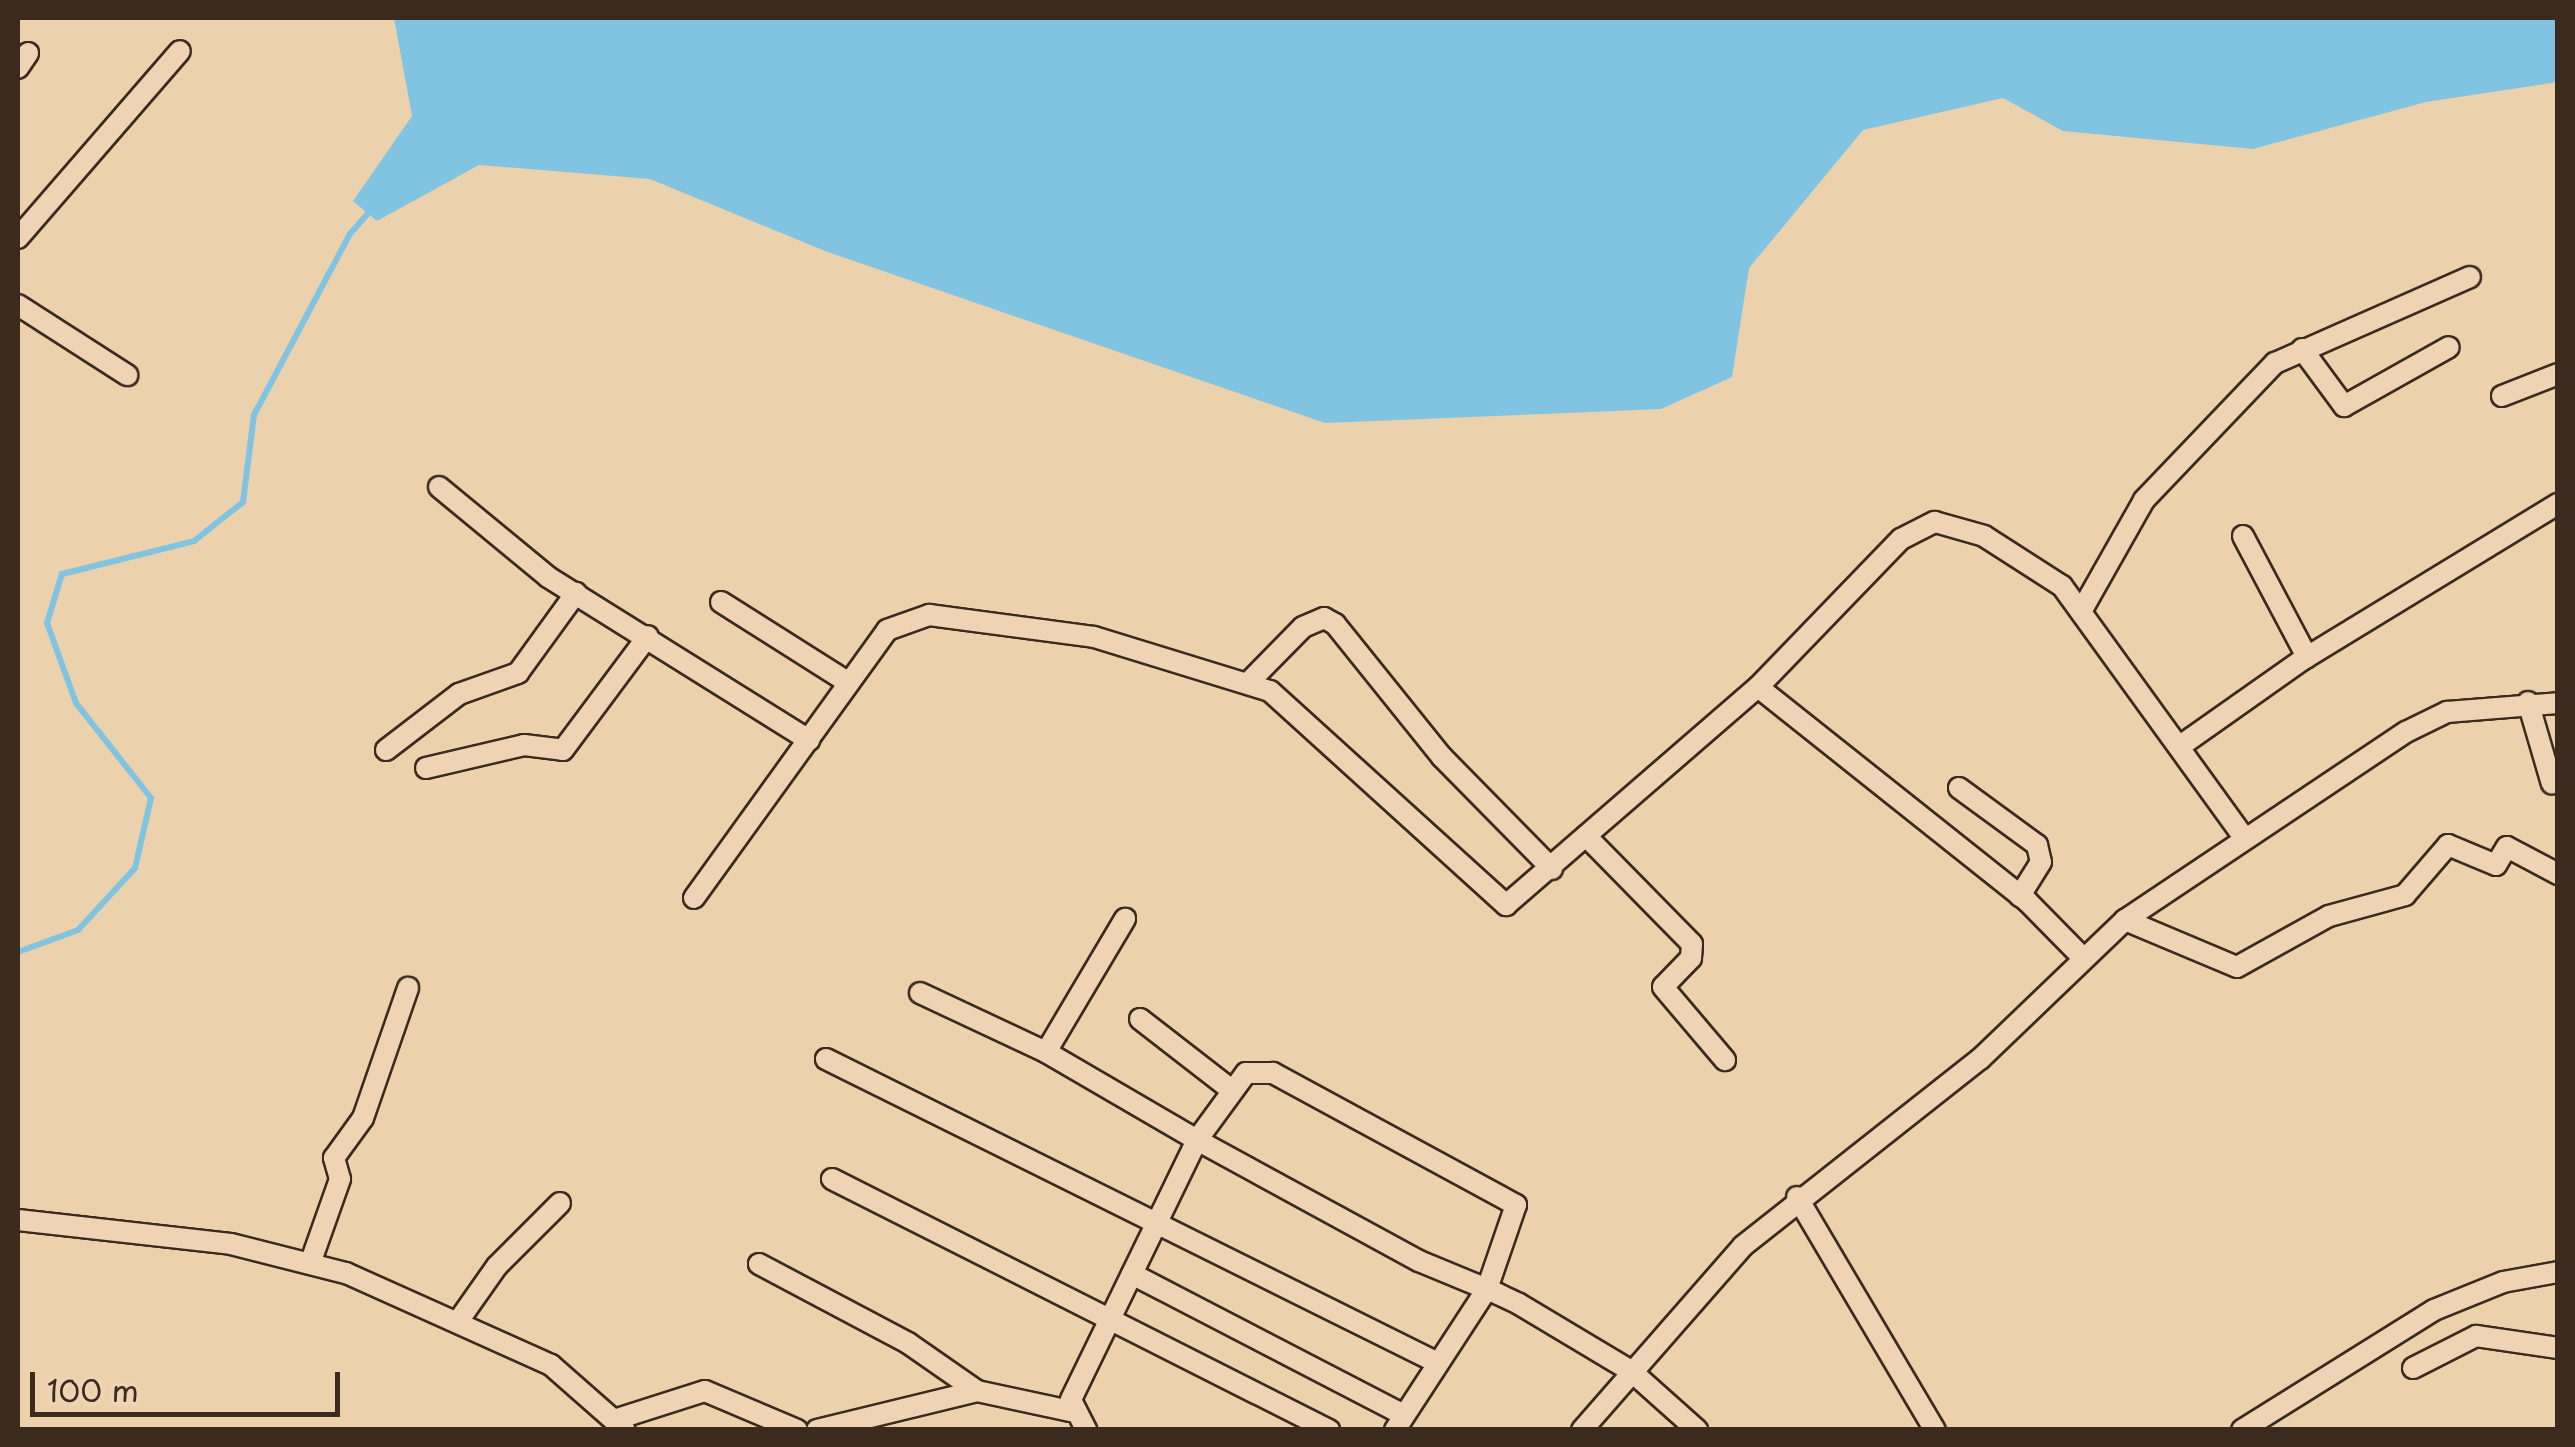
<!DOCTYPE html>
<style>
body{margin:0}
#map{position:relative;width:2575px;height:1447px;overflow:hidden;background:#ebd2ad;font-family:"Playpen Sans",sans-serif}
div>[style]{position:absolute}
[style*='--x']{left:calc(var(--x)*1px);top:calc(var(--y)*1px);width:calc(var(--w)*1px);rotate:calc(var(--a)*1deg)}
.water>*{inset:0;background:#80c4e1}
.stream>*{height:6px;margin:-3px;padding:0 3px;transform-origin:3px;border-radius:3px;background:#80c4e1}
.roads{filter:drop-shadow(2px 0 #3b2a1e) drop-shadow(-2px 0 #3b2a1e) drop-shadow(0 2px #3b2a1e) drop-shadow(0 -2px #3b2a1e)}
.minor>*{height:20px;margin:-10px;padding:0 10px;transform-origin:10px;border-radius:10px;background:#eed4b5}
span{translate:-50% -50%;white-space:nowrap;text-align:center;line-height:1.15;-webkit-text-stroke:8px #eed4b5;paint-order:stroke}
.frame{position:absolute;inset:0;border:20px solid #3b2a1e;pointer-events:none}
.scale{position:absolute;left:30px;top:1372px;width:310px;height:45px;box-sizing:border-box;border:5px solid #3b2a1e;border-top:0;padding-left:12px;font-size:30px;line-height:35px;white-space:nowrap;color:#3b2a1e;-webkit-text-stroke:8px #eed4b5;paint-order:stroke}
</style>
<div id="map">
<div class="water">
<div style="clip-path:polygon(394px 18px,2557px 18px,2558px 82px,2426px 102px,2253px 149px,2063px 131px,2003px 98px,1863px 130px,1749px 268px,1732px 377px,1661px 409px,1325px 423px,825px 251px,650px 179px,479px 165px,377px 221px,353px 201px,412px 116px)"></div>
</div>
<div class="stream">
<div style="--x:18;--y:952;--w:64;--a:-20.1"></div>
<div style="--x:78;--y:930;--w:84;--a:-47.4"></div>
<div style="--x:135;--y:868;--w:72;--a:-77.1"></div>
<div style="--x:151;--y:798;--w:121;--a:-128.3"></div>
<div style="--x:76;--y:703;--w:85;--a:-109.9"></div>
<div style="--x:47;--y:623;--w:51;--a:-73"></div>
<div style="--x:62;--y:574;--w:136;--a:-14"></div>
<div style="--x:194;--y:541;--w:63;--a:-38.5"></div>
<div style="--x:243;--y:502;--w:88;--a:-82.8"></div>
<div style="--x:254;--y:415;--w:205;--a:-62.1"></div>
<div style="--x:350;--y:234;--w:35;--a:-49"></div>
</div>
<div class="roads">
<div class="minor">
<div style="--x:18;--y:68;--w:18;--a:-56"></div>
<div style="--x:18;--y:238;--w:247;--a:-49.1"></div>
<div style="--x:18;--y:305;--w:130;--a:32.7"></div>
<div style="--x:2302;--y:349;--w:71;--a:53.6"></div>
<div style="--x:2344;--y:406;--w:120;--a:-29.3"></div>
<div style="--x:2502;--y:396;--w:60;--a:-21.4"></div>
<div style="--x:439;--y:487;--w:141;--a:39.5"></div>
<div style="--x:548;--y:577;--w:308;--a:32"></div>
<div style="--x:2243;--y:536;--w:137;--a:62.1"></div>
<div style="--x:721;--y:602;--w:151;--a:32.3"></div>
<div style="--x:2083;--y:608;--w:124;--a:-60.5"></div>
<div style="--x:2144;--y:500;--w:190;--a:-46.3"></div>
<div style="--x:2275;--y:363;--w:213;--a:-23.8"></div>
<div style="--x:1248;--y:683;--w:78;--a:-45.5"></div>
<div style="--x:1303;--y:627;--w:23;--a:-23"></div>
<div style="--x:1324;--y:618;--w:13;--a:29"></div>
<div style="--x:1335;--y:624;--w:171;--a:51.2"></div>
<div style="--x:1442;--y:757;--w:157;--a:45.5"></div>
<div style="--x:1758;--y:687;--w:344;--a:38.5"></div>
<div style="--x:2027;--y:901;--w:80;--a:45.5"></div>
<div style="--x:2528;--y:702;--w:85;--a:73.7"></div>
<div style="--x:2183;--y:744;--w:146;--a:-35.2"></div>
<div style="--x:2302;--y:660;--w:300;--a:-31.4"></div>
<div style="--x:386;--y:750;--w:92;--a:-37.5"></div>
<div style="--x:459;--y:694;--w:63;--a:-19.6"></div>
<div style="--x:518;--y:673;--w:99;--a:-54.1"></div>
<div style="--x:426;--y:768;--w:101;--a:-13.2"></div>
<div style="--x:524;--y:745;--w:39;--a:7"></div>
<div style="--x:563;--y:750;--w:142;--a:-53.3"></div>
<div style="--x:1959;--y:788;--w:97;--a:36.2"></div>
<div style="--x:2037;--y:845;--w:17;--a:77"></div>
<div style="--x:2041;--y:862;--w:40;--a:122"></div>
<div style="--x:1586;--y:836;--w:151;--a:45.5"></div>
<div style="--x:1692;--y:944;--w:14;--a:94"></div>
<div style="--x:1691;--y:958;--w:40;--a:134"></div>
<div style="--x:1663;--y:987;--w:96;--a:49.7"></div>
<div style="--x:694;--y:898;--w:330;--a:-54.2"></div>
<div style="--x:887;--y:630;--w:45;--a:-19.7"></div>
<div style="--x:929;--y:615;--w:166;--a:7.6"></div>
<div style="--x:1094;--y:637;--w:184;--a:17.1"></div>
<div style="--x:1270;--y:691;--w:319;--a:42.2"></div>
<div style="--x:1506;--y:905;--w:333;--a:-40.9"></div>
<div style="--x:1758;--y:687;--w:206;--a:-46"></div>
<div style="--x:1901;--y:539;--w:38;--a:-27"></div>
<div style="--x:1935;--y:522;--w:51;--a:15.9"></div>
<div style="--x:1984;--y:536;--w:93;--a:32.7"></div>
<div style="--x:2062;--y:586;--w:307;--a:54.1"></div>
<div style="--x:2125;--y:920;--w:121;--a:22.8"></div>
<div style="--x:2237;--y:967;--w:105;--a:-29"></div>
<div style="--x:2329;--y:916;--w:79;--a:-15.4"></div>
<div style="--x:2405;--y:895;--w:66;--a:-49.3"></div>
<div style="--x:2448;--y:845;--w:52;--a:22.6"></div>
<div style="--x:2496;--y:865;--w:21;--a:-59"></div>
<div style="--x:2507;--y:847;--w:58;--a:27.9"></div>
<div style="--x:920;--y:993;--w:139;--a:25.1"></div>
<div style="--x:1046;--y:1052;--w:175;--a:30.2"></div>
<div style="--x:1197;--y:1140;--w:289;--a:115.9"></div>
<div style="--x:1071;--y:1400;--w:34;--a:63"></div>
<div style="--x:1140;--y:1019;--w:113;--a:37.8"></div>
<div style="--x:1046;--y:1052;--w:155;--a:-59.3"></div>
<div style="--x:826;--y:1059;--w:683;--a:26.42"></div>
<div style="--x:832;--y:1179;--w:557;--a:26.8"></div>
<div style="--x:1797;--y:1197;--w:271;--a:59.4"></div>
<div style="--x:18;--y:1220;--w:214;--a:6.4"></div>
<div style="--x:231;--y:1244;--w:119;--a:14.2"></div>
<div style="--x:346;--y:1273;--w:225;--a:24.2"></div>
<div style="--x:551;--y:1365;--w:98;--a:41.3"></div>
<div style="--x:311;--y:1261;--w:87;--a:-70.5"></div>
<div style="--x:340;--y:1179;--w:22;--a:-106"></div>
<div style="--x:334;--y:1158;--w:49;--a:-54.1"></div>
<div style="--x:363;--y:1118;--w:138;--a:-70.9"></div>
<div style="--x:759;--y:1264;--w:169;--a:27.9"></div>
<div style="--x:908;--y:1343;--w:84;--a:34.8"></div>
<div style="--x:1132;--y:1274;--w:306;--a:27.4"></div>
<div style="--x:459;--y:1320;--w:66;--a:-54.9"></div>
<div style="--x:497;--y:1266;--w:89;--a:-45"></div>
<div style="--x:2413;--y:1368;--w:71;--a:-26.9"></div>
<div style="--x:2476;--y:1336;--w:83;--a:8.3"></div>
<div style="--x:617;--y:1419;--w:92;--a:-17.7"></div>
<div style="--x:705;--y:1391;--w:100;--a:23"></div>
<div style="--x:817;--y:1430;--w:165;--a:-13.7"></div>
<div style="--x:977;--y:1391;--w:95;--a:12.1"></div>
<div style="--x:1395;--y:1430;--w:168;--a:-56.9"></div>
<div style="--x:1487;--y:1289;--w:89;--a:-71"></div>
<div style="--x:1516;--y:1205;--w:277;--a:-151.5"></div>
<div style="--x:1273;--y:1073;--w:27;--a:180"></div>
<div style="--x:1246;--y:1073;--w:83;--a:126.2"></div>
<div style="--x:1197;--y:1140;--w:253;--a:28.6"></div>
<div style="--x:1419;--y:1261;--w:74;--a:22.4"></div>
<div style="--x:1487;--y:1289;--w:12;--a:24"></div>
<div style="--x:1498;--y:1294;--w:23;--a:25"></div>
<div style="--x:1519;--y:1304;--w:131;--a:30.9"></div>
<div style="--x:1631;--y:1371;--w:89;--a:41.8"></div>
<div style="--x:1582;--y:1430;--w:244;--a:-48.8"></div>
<div style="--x:1743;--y:1246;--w:302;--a:-38.3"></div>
<div style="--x:1980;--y:1059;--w:201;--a:-43.8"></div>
<div style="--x:2125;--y:920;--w:338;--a:-33.8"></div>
<div style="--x:2406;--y:732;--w:46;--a:-26"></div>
<div style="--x:2447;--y:712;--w:111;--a:-4.6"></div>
<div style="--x:2242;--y:1430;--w:226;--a:-32"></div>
<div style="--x:2434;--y:1310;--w:74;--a:-22.1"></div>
<div style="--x:2503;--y:1282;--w:56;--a:-10.3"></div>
</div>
</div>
<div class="frame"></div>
<div class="scale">100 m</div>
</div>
